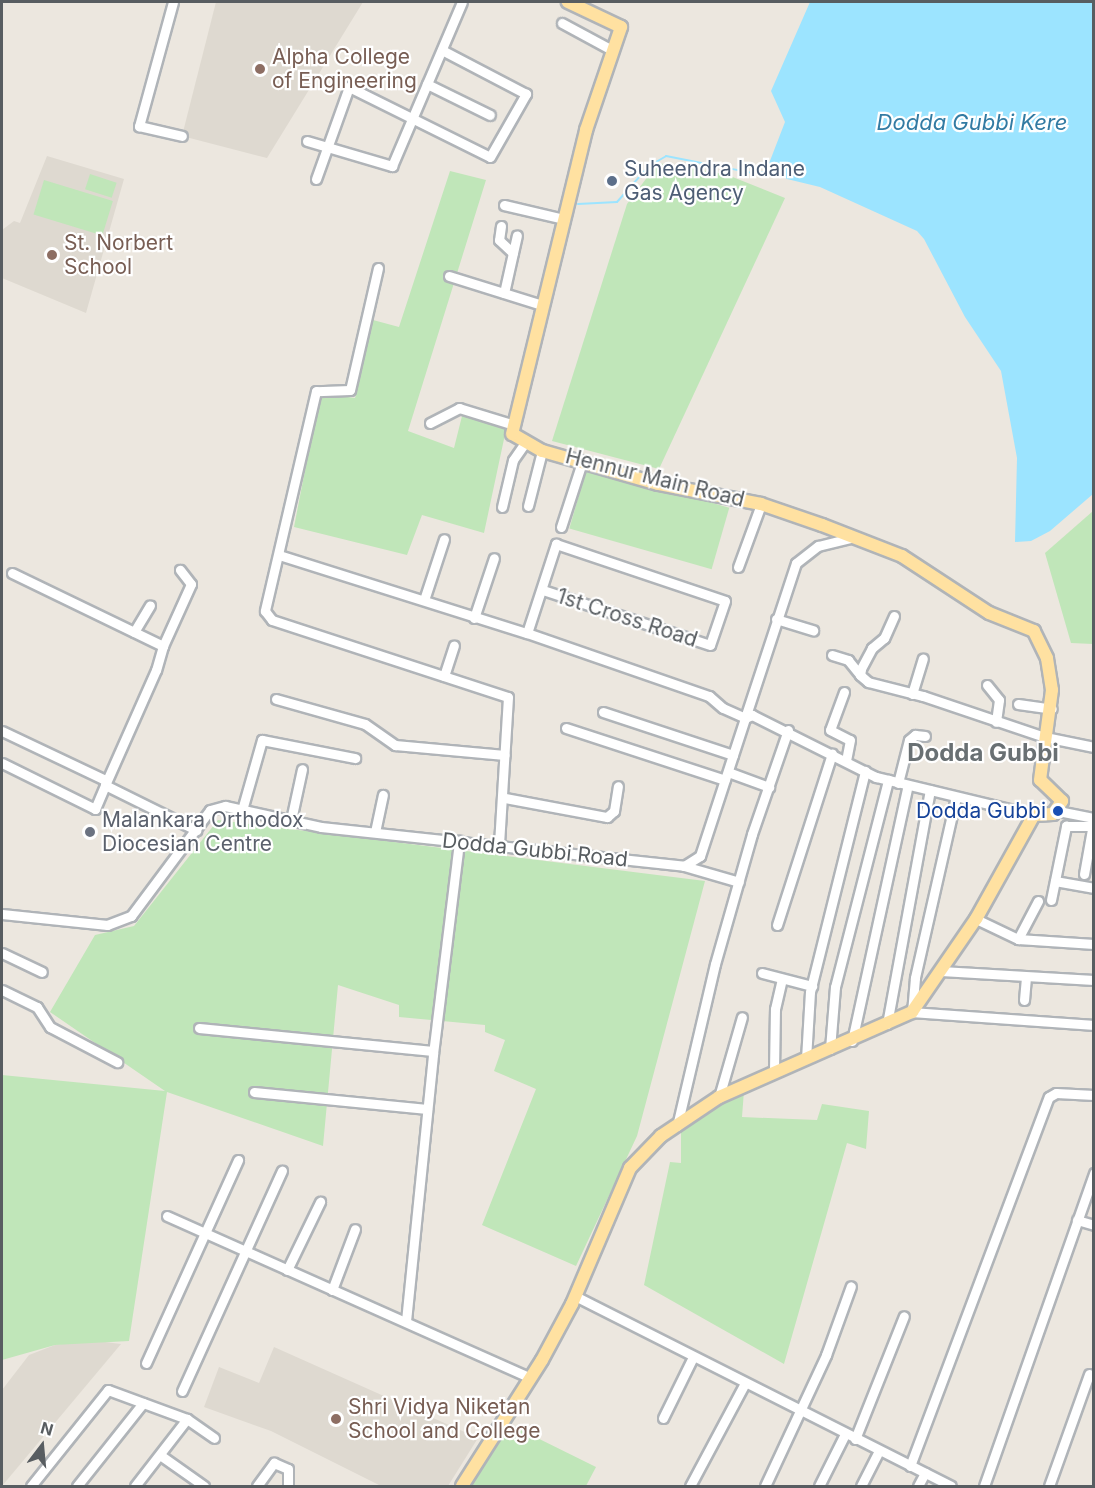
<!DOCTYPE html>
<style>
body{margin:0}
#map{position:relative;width:1095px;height:1488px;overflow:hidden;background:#ece7df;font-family:Inter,sans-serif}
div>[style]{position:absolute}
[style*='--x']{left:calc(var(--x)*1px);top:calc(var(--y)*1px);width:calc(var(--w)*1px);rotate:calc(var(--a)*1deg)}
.education>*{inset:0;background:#ded9d0}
.green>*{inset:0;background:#c0e6b9;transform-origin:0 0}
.water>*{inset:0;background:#9ce4ff}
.stream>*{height:2px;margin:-1px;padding:0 1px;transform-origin:1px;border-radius:1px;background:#9ce4ff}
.roads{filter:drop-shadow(2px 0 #b0b4b8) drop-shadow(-2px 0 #b0b4b8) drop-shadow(0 2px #b0b4b8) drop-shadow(0 -2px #b0b4b8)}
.minor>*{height:9px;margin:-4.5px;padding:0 4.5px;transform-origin:4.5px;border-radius:4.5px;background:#fff}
.major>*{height:12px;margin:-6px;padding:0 6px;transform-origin:6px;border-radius:6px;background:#ffe1a1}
.dots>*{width:16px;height:16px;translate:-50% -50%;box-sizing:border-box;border:3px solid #fff;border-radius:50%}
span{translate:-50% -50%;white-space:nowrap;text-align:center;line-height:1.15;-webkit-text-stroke:4.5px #fff;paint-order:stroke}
.education-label{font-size:21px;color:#785e54}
.left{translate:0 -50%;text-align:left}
.service-label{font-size:21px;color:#4e5e75}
.street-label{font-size:21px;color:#585d61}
.transit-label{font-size:21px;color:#164399}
.right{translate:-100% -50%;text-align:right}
.worship-label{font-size:21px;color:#5b616d}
.water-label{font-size:22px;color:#327ba3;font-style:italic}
.quarter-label{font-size:24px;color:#697073;font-weight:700}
.frame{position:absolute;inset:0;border:3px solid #585d61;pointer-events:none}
.north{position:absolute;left:12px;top:1416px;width:60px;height:60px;-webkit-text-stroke:4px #fff;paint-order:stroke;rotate:16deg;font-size:16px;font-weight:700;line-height:24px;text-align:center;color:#585d61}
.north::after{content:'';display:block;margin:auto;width:21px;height:27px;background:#585d61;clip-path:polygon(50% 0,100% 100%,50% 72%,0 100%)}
</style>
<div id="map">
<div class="education">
<div style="clip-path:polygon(216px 2px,363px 2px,267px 158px,182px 136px)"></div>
<div style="clip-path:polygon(47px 156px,124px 179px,86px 313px,2px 278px,2px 230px,14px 221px,20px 223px)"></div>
<div style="clip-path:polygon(89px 1340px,121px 1344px,2px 1486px,2px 1390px,29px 1355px,55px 1345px)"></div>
<div style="clip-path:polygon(274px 1347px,478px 1438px,448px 1486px,381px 1486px,271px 1431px,204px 1407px,219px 1367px,259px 1383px)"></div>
</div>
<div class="green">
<div style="clip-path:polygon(658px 163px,725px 174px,785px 198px,659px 469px,552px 441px,627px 204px)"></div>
<div style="clip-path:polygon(450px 171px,486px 180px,408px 431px,454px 448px,463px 412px,507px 425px,484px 533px,422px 515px,407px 555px,294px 527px,320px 393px,355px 398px,373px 320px,399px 327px)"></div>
<div style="left:90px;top:174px;width:28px;height:16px;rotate:18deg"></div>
<div style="left:44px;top:180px;width:72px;height:36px;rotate:17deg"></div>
<div style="left:587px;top:467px;width:148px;height:64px;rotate:16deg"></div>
<div style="clip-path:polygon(1093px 511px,1093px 644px,1071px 643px,1045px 553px)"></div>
<div style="clip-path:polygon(218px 820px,705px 881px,637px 1136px,576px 1266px,482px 1225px,536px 1089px,494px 1071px,505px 1040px,485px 1032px,485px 1025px,399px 1017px,399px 1005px,338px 985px,323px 1146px,167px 1092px,129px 1341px,55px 1345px,2px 1360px,2px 1075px,165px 1091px,50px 1012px,95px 935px,134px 926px)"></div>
<div style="clip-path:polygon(744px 1091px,742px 1117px,817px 1120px,822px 1104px,869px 1111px,866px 1149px,847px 1143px,784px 1364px,644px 1285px,670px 1162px,681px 1163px,681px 1130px)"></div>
<div style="clip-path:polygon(507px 1423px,596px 1467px,586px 1486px,465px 1486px)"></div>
</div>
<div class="water">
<div style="clip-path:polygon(810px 2px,1093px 2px,1093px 494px,1050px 531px,1031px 541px,1015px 542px,1017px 458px,1001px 371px,965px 317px,924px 239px,917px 231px,820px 187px,787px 179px,768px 166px,785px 122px,771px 91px)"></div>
</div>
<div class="stream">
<div style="--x:578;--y:204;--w:39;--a:-3"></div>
<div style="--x:617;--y:202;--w:48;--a:-48.4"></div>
<div style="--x:649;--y:166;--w:20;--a:-30"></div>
<div style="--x:666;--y:156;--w:89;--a:11.1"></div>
<div style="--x:753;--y:173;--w:26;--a:-4"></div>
</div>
<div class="roads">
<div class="minor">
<div style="--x:173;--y:2;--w:129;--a:105.3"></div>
<div style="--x:139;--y:126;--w:44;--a:13.1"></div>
<div style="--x:562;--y:23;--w:57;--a:28.4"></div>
<div style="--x:427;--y:84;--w:70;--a:26.2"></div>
<div style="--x:307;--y:141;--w:89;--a:16.4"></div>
<div style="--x:392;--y:166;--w:178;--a:-66.9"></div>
<div style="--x:316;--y:179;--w:98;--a:-70.3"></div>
<div style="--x:349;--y:87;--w:157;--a:26.4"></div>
<div style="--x:490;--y:157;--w:73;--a:-60.3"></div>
<div style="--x:526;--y:94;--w:95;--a:-152.4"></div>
<div style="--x:504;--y:205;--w:62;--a:13.1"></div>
<div style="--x:501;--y:226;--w:14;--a:98"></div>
<div style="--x:499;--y:240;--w:19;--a:43"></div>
<div style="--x:378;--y:268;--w:125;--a:102.9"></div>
<div style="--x:350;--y:390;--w:34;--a:178"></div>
<div style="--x:316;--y:391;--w:226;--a:103.1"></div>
<div style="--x:265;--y:611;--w:11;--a:52"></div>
<div style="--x:272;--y:620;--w:248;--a:18.1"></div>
<div style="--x:508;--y:697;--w:149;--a:93.5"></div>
<div style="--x:449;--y:276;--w:97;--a:17.3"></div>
<div style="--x:504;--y:293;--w:59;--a:-77.4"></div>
<div style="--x:430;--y:423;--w:33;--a:-27"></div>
<div style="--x:459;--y:408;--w:54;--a:17.1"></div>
<div style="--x:528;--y:506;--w:57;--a:-75.7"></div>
<div style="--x:502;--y:507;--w:48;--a:-76.8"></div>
<div style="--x:513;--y:460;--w:19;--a:-55"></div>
<div style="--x:561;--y:527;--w:68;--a:-72.1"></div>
<div style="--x:279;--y:555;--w:260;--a:17.5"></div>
<div style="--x:527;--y:633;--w:193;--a:19.1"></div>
<div style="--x:709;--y:696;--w:18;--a:41"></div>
<div style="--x:723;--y:708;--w:24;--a:24"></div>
<div style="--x:745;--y:718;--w:163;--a:-71.8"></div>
<div style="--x:796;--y:563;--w:28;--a:-38"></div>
<div style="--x:818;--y:546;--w:36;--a:-14"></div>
<div style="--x:738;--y:567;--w:67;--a:-69.9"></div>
<div style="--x:12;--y:573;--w:168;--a:25.8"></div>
<div style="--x:163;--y:646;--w:25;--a:106"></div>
<div style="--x:156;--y:670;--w:126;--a:113.9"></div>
<div style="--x:105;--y:785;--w:102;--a:26.3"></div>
<div style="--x:424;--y:600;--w:64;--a:-71.8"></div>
<div style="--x:894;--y:616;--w:24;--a:114"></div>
<div style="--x:884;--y:638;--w:16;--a:140"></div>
<div style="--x:872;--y:648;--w:24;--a:118"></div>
<div style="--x:861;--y:669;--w:6;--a:99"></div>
<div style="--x:860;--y:675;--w:11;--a:41"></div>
<div style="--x:868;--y:682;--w:57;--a:14.3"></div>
<div style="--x:923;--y:696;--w:129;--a:18.6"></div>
<div style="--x:1045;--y:737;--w:50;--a:11.5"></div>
<div style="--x:474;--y:618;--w:63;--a:-71.6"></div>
<div style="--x:776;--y:619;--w:39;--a:17"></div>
<div style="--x:134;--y:632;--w:31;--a:-59"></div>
<div style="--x:527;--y:633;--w:94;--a:-72"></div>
<div style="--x:556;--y:544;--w:178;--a:18.6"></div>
<div style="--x:725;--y:601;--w:46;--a:108.8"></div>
<div style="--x:710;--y:645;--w:176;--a:-161.8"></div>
<div style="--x:163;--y:646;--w:68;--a:-65.7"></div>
<div style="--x:191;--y:584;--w:18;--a:-128"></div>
<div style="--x:832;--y:655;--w:17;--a:17"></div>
<div style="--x:848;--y:660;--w:19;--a:51"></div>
<div style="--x:444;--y:676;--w:32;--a:-72"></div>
<div style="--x:987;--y:685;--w:19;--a:51"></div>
<div style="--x:999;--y:700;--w:22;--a:98"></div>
<div style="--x:844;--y:692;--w:40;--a:110.2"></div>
<div style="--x:830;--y:730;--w:22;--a:27"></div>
<div style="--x:850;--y:740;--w:21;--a:101"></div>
<div style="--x:912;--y:694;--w:37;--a:-73"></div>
<div style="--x:276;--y:699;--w:92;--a:15.7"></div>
<div style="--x:365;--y:724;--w:37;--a:35"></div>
<div style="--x:395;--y:745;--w:110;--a:5.2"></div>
<div style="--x:1018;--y:704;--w:34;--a:8"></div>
<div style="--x:603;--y:712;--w:137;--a:18.3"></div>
<div style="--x:566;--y:728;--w:167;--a:18.1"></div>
<div style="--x:2;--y:731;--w:114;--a:25.4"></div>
<div style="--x:2;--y:763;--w:104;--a:26.3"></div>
<div style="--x:95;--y:809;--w:26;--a:-67"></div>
<div style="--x:728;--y:772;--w:44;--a:20.1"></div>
<div style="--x:898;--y:783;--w:44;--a:-75.7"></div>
<div style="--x:909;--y:740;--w:8;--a:-40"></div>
<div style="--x:915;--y:735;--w:10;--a:6"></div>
<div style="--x:956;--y:797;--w:186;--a:102.8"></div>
<div style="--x:915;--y:978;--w:34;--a:95"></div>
<div style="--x:912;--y:1012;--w:182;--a:4.1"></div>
<div style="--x:505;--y:798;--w:104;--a:10.6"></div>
<div style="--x:607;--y:817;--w:9;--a:-41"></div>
<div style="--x:614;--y:811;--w:25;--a:-81"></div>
<div style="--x:242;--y:810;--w:73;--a:-74.1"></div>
<div style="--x:262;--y:740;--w:95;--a:11"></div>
<div style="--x:1058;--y:811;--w:37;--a:11"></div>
<div style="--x:1094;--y:818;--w:57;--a:100.1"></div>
<div style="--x:291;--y:820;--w:52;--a:-77.8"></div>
<div style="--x:375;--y:832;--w:38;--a:-78"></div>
<div style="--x:684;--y:866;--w:57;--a:16.2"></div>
<div style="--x:1055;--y:881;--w:40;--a:10"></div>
<div style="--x:1051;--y:900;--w:76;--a:-78.5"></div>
<div style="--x:1066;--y:826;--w:25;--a:0"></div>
<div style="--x:2;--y:914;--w:106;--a:6"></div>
<div style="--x:107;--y:925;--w:26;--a:-21"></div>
<div style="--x:131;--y:916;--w:132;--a:-53.3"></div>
<div style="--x:210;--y:810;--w:16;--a:-15"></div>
<div style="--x:225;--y:806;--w:98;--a:12.3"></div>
<div style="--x:321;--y:827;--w:365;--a:6.1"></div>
<div style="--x:684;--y:866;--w:19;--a:-32"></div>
<div style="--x:700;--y:856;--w:145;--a:-71.9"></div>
<div style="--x:745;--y:718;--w:8;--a:-23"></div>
<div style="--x:752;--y:715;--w:139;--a:26.6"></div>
<div style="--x:876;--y:777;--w:163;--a:13.5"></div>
<div style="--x:976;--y:919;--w:47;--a:25.5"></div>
<div style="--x:1018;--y:939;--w:76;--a:3.8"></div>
<div style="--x:777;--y:925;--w:180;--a:-72.2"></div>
<div style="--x:1018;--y:939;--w:43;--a:-62.2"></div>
<div style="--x:2;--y:953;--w:44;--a:25.4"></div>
<div style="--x:941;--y:971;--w:153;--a:3.4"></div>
<div style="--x:762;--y:973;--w:52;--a:14.6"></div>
<div style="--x:2;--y:990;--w:39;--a:26"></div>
<div style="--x:37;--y:1007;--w:24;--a:57"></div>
<div style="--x:50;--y:1027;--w:76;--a:27.6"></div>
<div style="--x:1024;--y:1000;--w:22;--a:-85"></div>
<div style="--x:887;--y:1024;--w:238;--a:-79.6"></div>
<div style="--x:199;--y:1028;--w:235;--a:5.6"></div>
<div style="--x:852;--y:1041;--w:262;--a:-77.7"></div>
<div style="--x:830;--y:1049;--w:62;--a:-85.4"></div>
<div style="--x:835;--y:987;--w:214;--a:-75.6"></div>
<div style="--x:806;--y:1059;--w:67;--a:-86.6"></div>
<div style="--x:810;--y:992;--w:228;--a:-76"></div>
<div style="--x:774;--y:1071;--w:62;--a:-89.1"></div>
<div style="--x:775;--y:1009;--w:31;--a:-77"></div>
<div style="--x:254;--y:1092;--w:174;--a:5.6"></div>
<div style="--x:719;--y:1097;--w:83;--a:-74"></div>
<div style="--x:677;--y:1126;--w:166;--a:-76.8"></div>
<div style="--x:715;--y:964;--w:135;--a:-74.1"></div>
<div style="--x:752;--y:834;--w:110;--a:-70.9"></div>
<div style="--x:167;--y:1216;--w:398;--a:24"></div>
<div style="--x:1077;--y:1220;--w:18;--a:16"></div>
<div style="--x:287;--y:1270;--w:76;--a:-64.1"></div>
<div style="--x:332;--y:1290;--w:65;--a:-69.3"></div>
<div style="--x:575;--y:1296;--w:421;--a:26.8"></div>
<div style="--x:406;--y:1321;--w:268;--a:-84.2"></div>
<div style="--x:433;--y:1054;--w:215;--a:-83"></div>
<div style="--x:146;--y:1363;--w:223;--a:-65.6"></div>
<div style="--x:182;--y:1391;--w:242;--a:-65.6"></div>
<div style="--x:663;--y:1418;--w:68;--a:-63.8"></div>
<div style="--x:855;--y:1439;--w:132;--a:-68.3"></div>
<div style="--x:160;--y:1455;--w:54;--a:35.2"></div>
<div style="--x:910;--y:1466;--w:394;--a:-69.4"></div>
<div style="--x:1049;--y:1097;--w:8;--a:-30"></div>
<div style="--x:1056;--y:1093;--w:38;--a:3"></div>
<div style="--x:31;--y:1486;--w:123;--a:-51.3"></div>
<div style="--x:108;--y:1390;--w:84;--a:20.2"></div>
<div style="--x:187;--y:1419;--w:33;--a:35"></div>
<div style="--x:77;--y:1486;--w:106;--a:-51.5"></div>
<div style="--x:135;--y:1486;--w:85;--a:-52.2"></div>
<div style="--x:257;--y:1486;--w:29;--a:-54"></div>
<div style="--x:274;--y:1463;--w:15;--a:23"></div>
<div style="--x:288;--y:1469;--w:17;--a:90"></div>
<div style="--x:690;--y:1486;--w:117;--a:-61.9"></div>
<div style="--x:765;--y:1486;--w:145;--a:-65"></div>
<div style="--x:826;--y:1355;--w:73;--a:-70.1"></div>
<div style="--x:819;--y:1486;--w:58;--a:-63.4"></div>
<div style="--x:861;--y:1486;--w:39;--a:-63"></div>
<div style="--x:918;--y:1486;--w:15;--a:-62"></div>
<div style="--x:984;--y:1486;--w:332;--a:-70.6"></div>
<div style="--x:1049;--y:1486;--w:119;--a:-70.3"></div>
</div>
<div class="major">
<div style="--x:462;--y:1486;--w:149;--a:-57.6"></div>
<div style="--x:542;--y:1360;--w:64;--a:-61.8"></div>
<div style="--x:572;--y:1304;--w:148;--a:-66.9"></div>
<div style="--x:630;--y:1168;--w:45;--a:-45.9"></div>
<div style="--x:661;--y:1136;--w:70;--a:-33.9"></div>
<div style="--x:719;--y:1097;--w:211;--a:-23.8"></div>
<div style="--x:912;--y:1012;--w:113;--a:-55.5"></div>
<div style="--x:976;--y:919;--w:119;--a:-60.9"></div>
<div style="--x:1034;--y:815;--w:19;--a:-3"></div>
<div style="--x:1053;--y:814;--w:16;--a:-55"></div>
<div style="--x:1062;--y:801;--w:30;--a:-136"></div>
<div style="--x:1040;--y:780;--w:91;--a:-82.4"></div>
<div style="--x:1052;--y:690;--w:32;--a:-99"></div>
<div style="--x:1047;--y:658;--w:30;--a:-116"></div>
<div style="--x:1034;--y:631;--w:48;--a:-158.2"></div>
<div style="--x:989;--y:613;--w:104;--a:-146.8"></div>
<div style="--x:902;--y:556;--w:86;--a:-158.8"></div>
<div style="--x:822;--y:525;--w:65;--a:-161"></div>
<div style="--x:761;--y:504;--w:105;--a:-169"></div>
<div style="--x:658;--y:484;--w:121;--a:-164.1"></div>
<div style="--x:542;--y:451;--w:34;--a:-150"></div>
<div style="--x:512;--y:434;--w:313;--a:-76.3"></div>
<div style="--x:586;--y:130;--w:109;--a:-71.2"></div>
<div style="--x:621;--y:27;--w:59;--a:-154.7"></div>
</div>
</div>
<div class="dots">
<div style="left:260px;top:69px;background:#8d6e63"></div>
<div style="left:612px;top:181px;background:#5c6f8a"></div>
<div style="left:52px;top:255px;background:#8d6e63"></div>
<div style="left:1058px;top:811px;background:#1a4fb4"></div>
<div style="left:90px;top:832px;background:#6b7280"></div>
<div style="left:336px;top:1419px;background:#8d6e63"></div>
</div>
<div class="education-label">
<span class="left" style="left:272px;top:69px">Alpha College<br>of Engineering</span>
<span class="left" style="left:64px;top:255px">St. Norbert<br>School</span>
<span class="left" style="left:348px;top:1419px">Shri Vidya Niketan<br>School and College</span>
</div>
<div class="service-label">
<span class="left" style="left:624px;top:181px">Suheendra Indane<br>Gas Agency</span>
</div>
<div class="street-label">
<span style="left:655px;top:478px;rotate:14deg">Hennur Main Road</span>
<span style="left:627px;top:618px;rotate:18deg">1st Cross Road</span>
<span style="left:535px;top:850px;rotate:6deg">Dodda Gubbi Road</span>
</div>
<div class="transit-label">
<span class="right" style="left:1046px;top:811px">Dodda Gubbi</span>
</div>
<div class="worship-label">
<span class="left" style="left:102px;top:832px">Malankara Orthodox<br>Diocesian Centre</span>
</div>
<div class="water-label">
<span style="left:972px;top:123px">Dodda Gubbi Kere</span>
</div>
<div class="quarter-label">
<span style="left:983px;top:753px">Dodda Gubbi</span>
</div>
<div class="frame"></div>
<div class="north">N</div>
</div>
